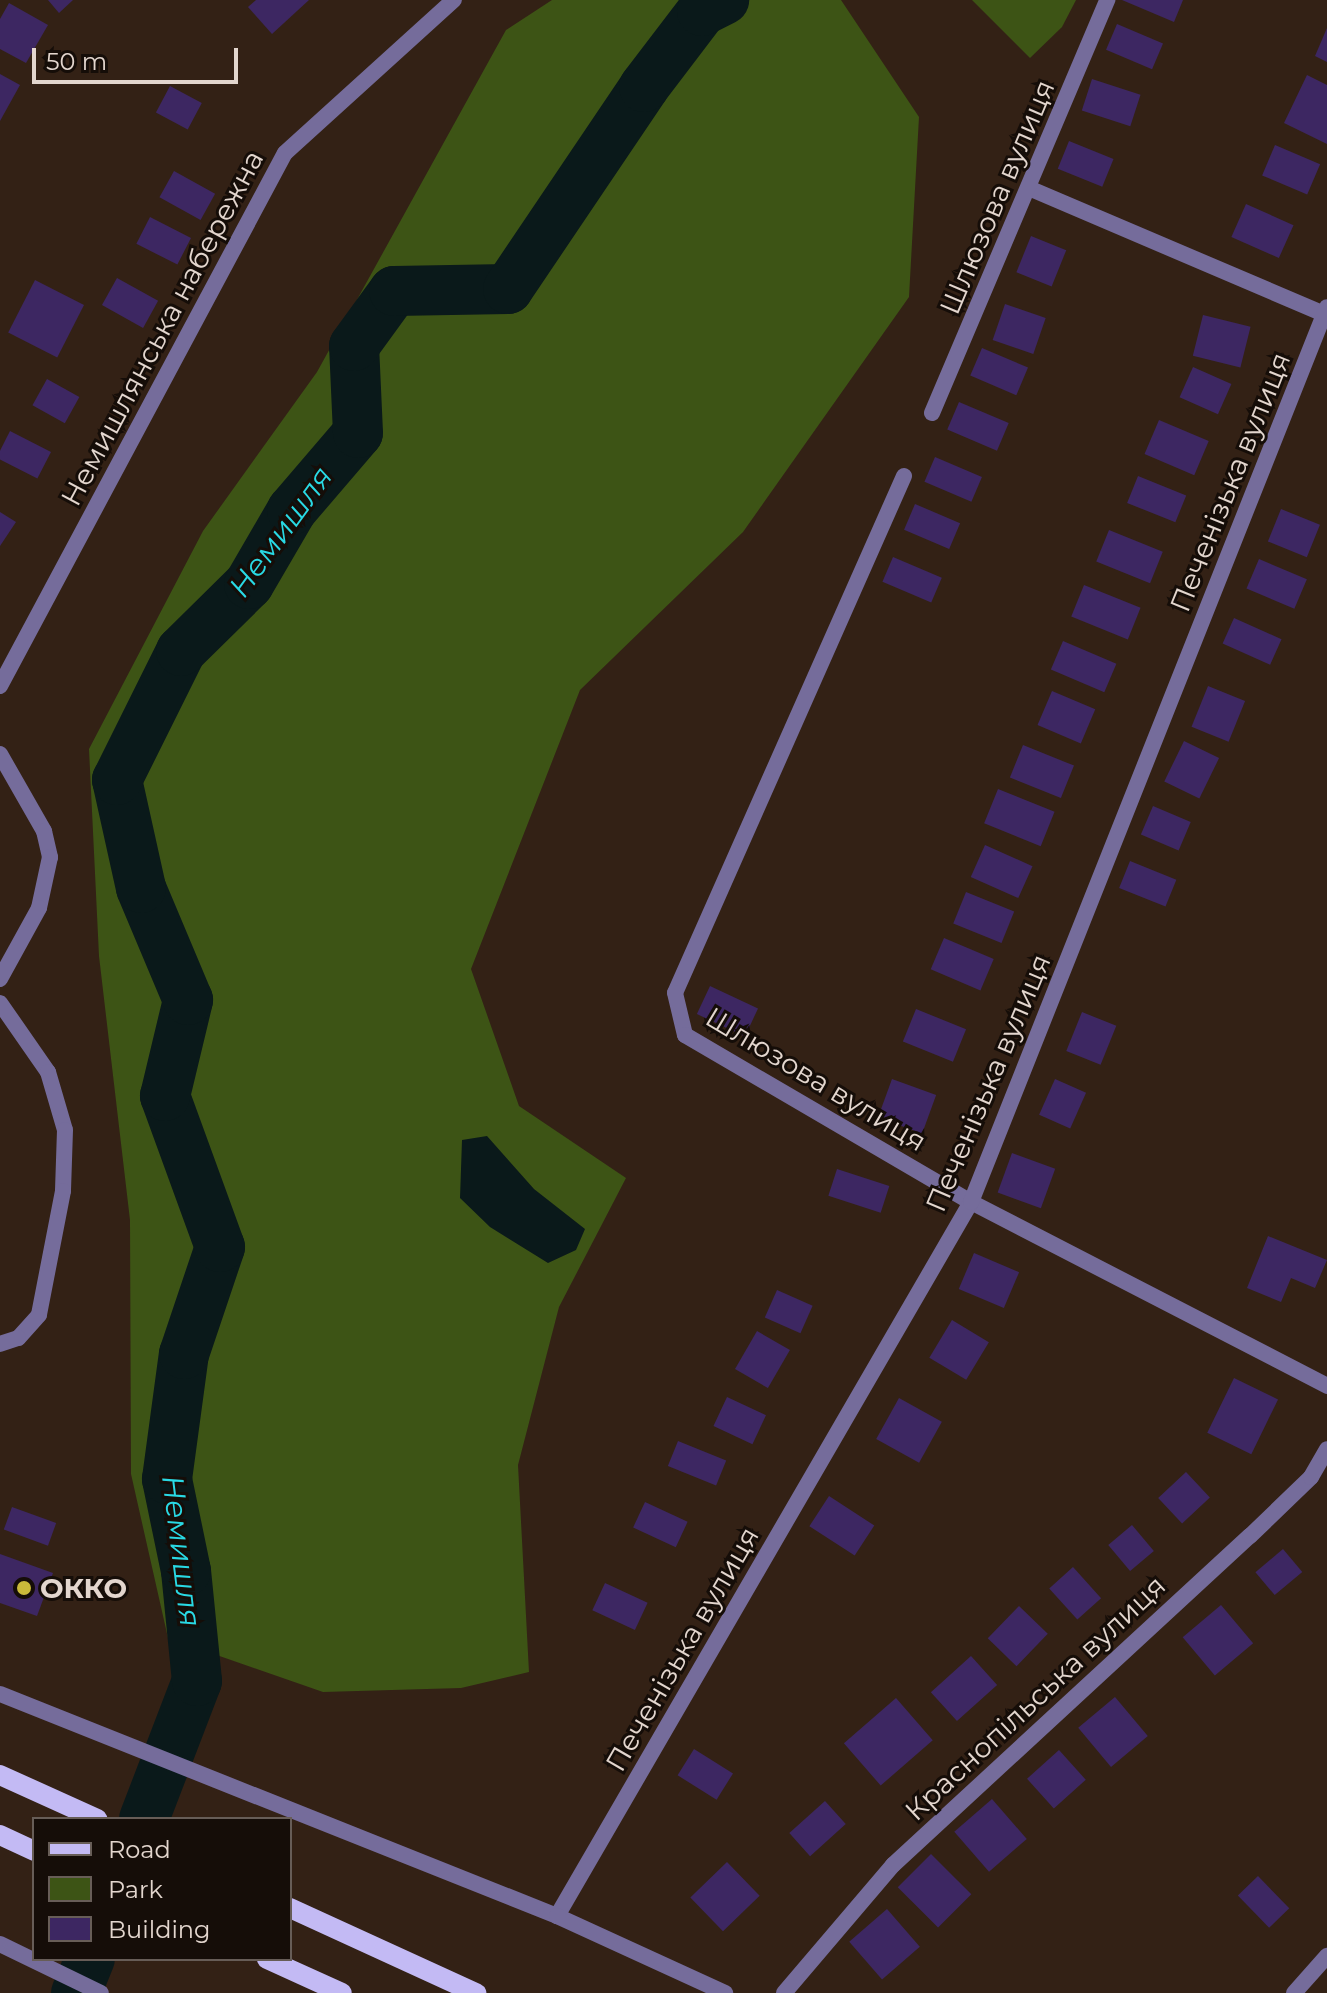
<!DOCTYPE html>
<meta charset="utf-8">
<style>
body{margin:0}
#map{position:relative;width:1327px;height:1993px;overflow:hidden;background:#332115;font-family:Montserrat,sans-serif}
div>[style]{position:absolute}
[style*='--x']{left:calc(var(--x)*1px);top:calc(var(--y)*1px);width:calc(var(--w)*1px);rotate:calc(var(--a)*1deg)}
.green>*{inset:0;background:#3d5415}
.water>*{inset:0;background:#0a191a}
.river>*{height:50px;margin:-25px;padding:0 25px;transform-origin:25px;border-radius:25px;background:#0a191a}
.building>*{inset:0;background:#3d2762;transform-origin:0 0}
.minor>*{height:16px;margin:-8px;padding:0 8px;transform-origin:8px;border-radius:8px;background:#756c9b}
.tertiary>*{height:16px;margin:-8px;padding:0 8px;transform-origin:8px;border-radius:8px;background:#756c9b}
.primary>*{height:20px;margin:-10px;padding:0 10px;transform-origin:10px;border-radius:10px;background:#c3baf4}
.dots>*{width:22px;height:22px;translate:-50% -50%;box-sizing:border-box;border:4px solid #150d08;border-radius:50%}
span{translate:-50% -50%;white-space:nowrap;text-align:center;line-height:1.15;-webkit-text-stroke:6px #150d08;paint-order:stroke}
.street-label{font-size:28px;color:#e3d6ce}
.poi-label{font-size:28px;color:#e3d6ce;font-weight:700}
.left{translate:0 -50%;text-align:left}
.water-label{font-size:30px;color:#29d9e4;font-style:italic}
.legend{position:absolute;left:32px;top:1817px;width:260px;height:144px;box-sizing:border-box;background:#150d08;border:2px solid #675d57;margin:0;padding:10px 14px;list-style:none;font-size:24px;color:#e3d6ce}
.legend li{display:flex;align-items:center;gap:16px;height:40px}
.legend b{width:40px;border:2px solid #675d57}
.scale{position:absolute;left:32px;top:48px;width:206px;height:36px;box-sizing:border-box;border:4px solid #e3d6ce;border-top:0;padding-left:10px;font-size:24px;line-height:28px;white-space:nowrap;color:#e3d6ce;-webkit-text-stroke:6px #150d08;paint-order:stroke}
</style>
<div id="map">
<div class="green">
<div style="clip-path:polygon(552px 0,841px 0,919px 117px,909px 297px,743px 532px,580px 690px,471px 969px,519px 1106px,626px 1178px,559px 1307px,518px 1465px,529px 1672px,461px 1688px,323px 1692px,168px 1638px,131px 1474px,130px 1220px,99px 956px,89px 749px,203px 531px,317px 372px,506px 30px)"></div>
<div style="clip-path:polygon(972px 0,1076px 0,1062px 27px,1030px 58px)"></div>
</div>
<div class="water">
<div style="clip-path:polygon(487px 1136px,534px 1189px,585px 1229px,576px 1250px,548px 1263px,490px 1227px,460px 1198px,462px 1140px)"></div>
</div>
<div class="river">
<div style="--x:144;--y:1819;--w:148;--a:-69"></div>
<div style="--x:197;--y:1681;--w:111;--a:-95.7"></div>
<div style="--x:186;--y:1571;--w:94;--a:-101.7"></div>
<div style="--x:167;--y:1479;--w:126;--a:-82.3"></div>
<div style="--x:184;--y:1354;--w:113;--a:-71.4"></div>
<div style="--x:220;--y:1247;--w:161;--a:-110"></div>
<div style="--x:165;--y:1096;--w:99;--a:-76.5"></div>
<div style="--x:188;--y:1000;--w:121;--a:-112.8"></div>
<div style="--x:141;--y:888;--w:111;--a:-102.5"></div>
<div style="--x:117;--y:780;--w:144;--a:-63.6"></div>
<div style="--x:181;--y:651;--w:95;--a:-44.6"></div>
<div style="--x:249;--y:584;--w:86;--a:-59.8"></div>
<div style="--x:292;--y:510;--w:101;--a:-49.4"></div>
<div style="--x:358;--y:433;--w:87;--a:-92.6"></div>
<div style="--x:354;--y:346;--w:68;--a:-54"></div>
<div style="--x:394;--y:291;--w:114;--a:-1"></div>
<div style="--x:508;--y:289;--w:244;--a:-56"></div>
<div style="--x:644;--y:87;--w:96;--a:-52.7"></div>
<div style="--x:702;--y:11;--w:25;--a:-27"></div>
<div style="--x:76;--y:1993;--w:37;--a:-68"></div>
</div>
<div class="building">
<div style="clip-path:polygon(48px 0,73px 0,59px 13px)"></div>
<div style="clip-path:polygon(256px 0,309px 0,272px 34px,248px 7px)"></div>
<div style="clip-path:polygon(1122px 0,1183px 0,1174px 22px)"></div>
<div style="clip-path:polygon(9px 3px,48px 25px,26px 63px,0 49px,0 19px)"></div>
<div style="left:1117px;top:24px;width:50px;height:28px;rotate:23deg"></div>
<div style="clip-path:polygon(1327px 28px,1327px 62px,1315px 56px)"></div>
<div style="clip-path:polygon(0 74px,20px 85px,0 121px)"></div>
<div style="clip-path:polygon(1307px 75px,1327px 85px,1327px 144px,1284px 123px)"></div>
<div style="left:1092px;top:79px;width:51px;height:33px;rotate:18deg"></div>
<div style="left:170px;top:86px;width:36px;height:30px;rotate:28deg"></div>
<div style="left:1069px;top:141px;width:48px;height:30px;rotate:22deg"></div>
<div style="left:1275px;top:145px;width:49px;height:33px;rotate:23deg"></div>
<div style="left:174px;top:171px;width:47px;height:30px;rotate:29deg"></div>
<div style="left:1246px;top:204px;width:52px;height:36px;rotate:24deg"></div>
<div style="left:150px;top:217px;width:46px;height:30px;rotate:27deg"></div>
<div style="left:1031px;top:236px;width:38px;height:39px;rotate:22deg"></div>
<div style="left:117px;top:278px;width:47px;height:31px;rotate:29deg"></div>
<div style="left:35px;top:280px;width:55px;height:59px;rotate:27deg"></div>
<div style="left:1005px;top:304px;width:43px;height:38px;rotate:19deg"></div>
<div style="left:1203px;top:315px;width:49px;height:42px;rotate:14deg"></div>
<div style="left:982px;top:348px;width:50px;height:30px;rotate:23deg"></div>
<div style="left:1193px;top:367px;width:42px;height:33px;rotate:24deg"></div>
<div style="left:47px;top:379px;width:37px;height:30px;rotate:29deg"></div>
<div style="left:959px;top:402px;width:54px;height:30px;rotate:23deg"></div>
<div style="left:1159px;top:420px;width:54px;height:37px;rotate:23deg"></div>
<div style="left:10px;top:431px;width:46px;height:30px;rotate:27deg"></div>
<div style="left:935px;top:457px;width:51px;height:27px;rotate:23deg"></div>
<div style="left:1138px;top:476px;width:52px;height:29px;rotate:22deg"></div>
<div style="left:915px;top:504px;width:49px;height:28px;rotate:23deg"></div>
<div style="left:1281px;top:509px;width:42px;height:35px;rotate:22deg"></div>
<div style="clip-path:polygon(0 512px,16px 522px,0 546px)"></div>
<div style="left:1109px;top:530px;width:58px;height:34px;rotate:22deg"></div>
<div style="left:893px;top:557px;width:53px;height:27px;rotate:23deg"></div>
<div style="left:1259px;top:559px;width:52px;height:32px;rotate:23deg"></div>
<div style="left:1084px;top:585px;width:61px;height:34px;rotate:22deg"></div>
<div style="left:1234px;top:618px;width:52px;height:28px;rotate:24deg"></div>
<div style="left:1063px;top:641px;width:58px;height:31px;rotate:23deg"></div>
<div style="left:1208px;top:686px;width:40px;height:44px;rotate:22deg"></div>
<div style="left:1052px;top:691px;width:47px;height:37px;rotate:23deg"></div>
<div style="left:1184px;top:741px;width:39px;height:45px;rotate:26deg"></div>
<div style="left:1023px;top:745px;width:55px;height:35px;rotate:22deg"></div>
<div style="left:998px;top:789px;width:61px;height:37px;rotate:22deg"></div>
<div style="left:1153px;top:806px;width:41px;height:31px;rotate:23deg"></div>
<div style="left:985px;top:845px;width:52px;height:35px;rotate:24deg"></div>
<div style="left:1130px;top:861px;width:50px;height:29px;rotate:22deg"></div>
<div style="left:966px;top:892px;width:52px;height:34px;rotate:22deg"></div>
<div style="left:944px;top:938px;width:54px;height:34px;rotate:23deg"></div>
<div style="left:710px;top:986px;width:53px;height:31px;rotate:25deg"></div>
<div style="left:916px;top:1009px;width:54px;height:35px;rotate:22deg"></div>
<div style="left:1082px;top:1012px;width:37px;height:42px;rotate:22deg"></div>
<div style="left:892px;top:1079px;width:47px;height:41px;rotate:20deg"></div>
<div style="left:1055px;top:1079px;width:34px;height:39px;rotate:24deg"></div>
<div style="left:1012px;top:1153px;width:46px;height:42px;rotate:20deg"></div>
<div style="left:837px;top:1169px;width:55px;height:28px;rotate:18deg"></div>
<div style="clip-path:polygon(1268px 1236px,1327px 1260px,1315px 1288px,1291px 1278px,1281px 1302px,1247px 1288px)"></div>
<div style="left:974px;top:1253px;width:49px;height:39px;rotate:23deg"></div>
<div style="left:777px;top:1290px;width:39px;height:30px;rotate:24deg"></div>
<div style="left:952px;top:1320px;width:43px;height:44px;rotate:31deg"></div>
<div style="left:757px;top:1331px;width:38px;height:44px;rotate:30deg"></div>
<div style="left:1234px;top:1378px;width:49px;height:61px;rotate:26deg"></div>
<div style="left:727px;top:1397px;width:43px;height:32px;rotate:25deg"></div>
<div style="left:899px;top:1398px;width:49px;height:47px;rotate:29deg"></div>
<div style="left:678px;top:1441px;width:52px;height:27px;rotate:22deg"></div>
<div style="left:1186px;top:1472px;width:35px;height:38px;rotate:47deg"></div>
<div style="left:829px;top:1496px;width:54px;height:36px;rotate:33deg"></div>
<div style="left:645px;top:1502px;width:47px;height:28px;rotate:25deg"></div>
<div style="left:12px;top:1507px;width:47px;height:24px;rotate:20deg"></div>
<div style="left:1132px;top:1525px;width:34px;height:31px;rotate:50deg"></div>
<div style="left:1283px;top:1549px;width:30px;height:36px;rotate:50deg"></div>
<div style="clip-path:polygon(0 1554px,53px 1573px,37px 1616px,0 1603px)"></div>
<div style="left:1073px;top:1567px;width:42px;height:32px;rotate:48deg"></div>
<div style="left:605px;top:1583px;width:47px;height:30px;rotate:25deg"></div>
<div style="left:1221px;top:1605px;width:50px;height:50px;rotate:50deg"></div>
<div style="left:1019px;top:1606px;width:40px;height:45px;rotate:44deg"></div>
<div style="left:971px;top:1656px;width:39px;height:54px;rotate:48deg"></div>
<div style="left:1115px;top:1697px;width:51px;height:48px;rotate:50deg"></div>
<div style="left:896px;top:1698px;width:56px;height:69px;rotate:49deg"></div>
<div style="left:694px;top:1749px;width:46px;height:31px;rotate:32deg"></div>
<div style="left:1059px;top:1750px;width:40px;height:43px;rotate:48deg"></div>
<div style="left:992px;top:1799px;width:53px;height:50px;rotate:49deg"></div>
<div style="left:825px;top:1801px;width:31px;height:48px;rotate:48deg"></div>
<div style="left:931px;top:1854px;width:57px;height:47px;rotate:45deg"></div>
<div style="left:727px;top:1862px;width:47px;height:51px;rotate:46deg"></div>
<div style="left:1258px;top:1876px;width:45px;height:28px;rotate:46deg"></div>
<div style="left:887px;top:1909px;width:50px;height:50px;rotate:49deg"></div>
</div>
<div class="minor">
<div style="--x:1031;--y:189;--w:322;--a:23.1"></div>
<div style="--x:932;--y:413;--w:449;--a:-67"></div>
<div style="--x:904;--y:476;--w:565;--a:113.89"></div>
<div style="--x:675;--y:993;--w:43;--a:76.6"></div>
<div style="--x:685;--y:1035;--w:331;--a:30.3"></div>
<div style="--x:971;--y:1202;--w:401;--a:27.3"></div>
<div style="--x:0;--y:686;--w:604;--a:-61.87"></div>
<div style="--x:285;--y:153;--w:228;--a:-42.2"></div>
<div style="--x:0;--y:754;--w:89;--a:60.3"></div>
<div style="--x:44;--y:831;--w:27;--a:77"></div>
<div style="--x:50;--y:857;--w:52;--a:102.2"></div>
<div style="--x:39;--y:908;--w:81;--a:118.8"></div>
<div style="--x:0;--y:1003;--w:84;--a:55.2"></div>
<div style="--x:48;--y:1072;--w:60;--a:73.7"></div>
<div style="--x:65;--y:1130;--w:61;--a:91.9"></div>
<div style="--x:63;--y:1191;--w:126;--a:101"></div>
<div style="--x:39;--y:1315;--w:31;--a:132"></div>
<div style="--x:18;--y:1338;--w:19;--a:162"></div>
<div style="--x:557;--y:1916;--w:825;--a:-59.89"></div>
<div style="--x:971;--y:1202;--w:963;--a:-68.31"></div>
<div style="--x:784;--y:1993;--w:168;--a:-49.6"></div>
<div style="--x:893;--y:1865;--w:485;--a:-42.7"></div>
<div style="--x:1250;--y:1536;--w:85;--a:-44"></div>
<div style="--x:1311;--y:1477;--w:32;--a:-60"></div>
<div style="--x:1294;--y:1993;--w:50;--a:-48.3"></div>
</div>
<div class="tertiary">
<div style="--x:0;--y:1694;--w:600;--a:21.73"></div>
<div style="--x:557;--y:1916;--w:185;--a:24.6"></div>
<div style="--x:0;--y:1944;--w:112;--a:25.9"></div>
</div>
<div class="primary">
<div style="--x:0;--y:1775;--w:107;--a:24.4"></div>
<div style="--x:0;--y:1835;--w:38;--a:25"></div>
<div style="--x:290;--y:1908;--w:205;--a:24.6"></div>
<div style="--x:267;--y:1959;--w:82;--a:24.4"></div>
</div>
<div class="dots">
<div style="left:24px;top:1588px;background:#caba3a"></div>
</div>
<div class="street-label">
<span style="left:997px;top:197px;rotate:-67deg">Шлюзова вулиця</span>
<span style="left:162px;top:328px;rotate:-62deg">Немишлянська набережна</span>
<span style="left:1230px;top:482px;rotate:-68deg">Печенізька вулиця</span>
<span style="left:816px;top:1079px;rotate:31deg">Шлюзова вулиця</span>
<span style="left:988px;top:1083px;rotate:-67deg">Печенізька вулиця</span>
<span style="left:682px;top:1649px;rotate:-60deg">Печенізька вулиця</span>
<span style="left:1035px;top:1698px;rotate:-43deg">Краснопільська вулиця</span>
</div>
<div class="poi-label">
<span class="left" style="left:40px;top:1588px">ОККО</span>
</div>
<div class="water-label">
<span style="left:281px;top:532px;rotate:-54deg">Немишля</span>
<span style="left:181px;top:1551px;rotate:83deg">Немишля</span>
</div>
<ul class="legend">
<li><b style="height:10px;background:#c3baf4"></b>Road</li>
<li><b style="height:22px;background:#3d5415"></b>Park</li>
<li><b style="height:22px;background:#3d2762"></b>Building</li>
</ul>
<div class="scale">50 m</div>
</div>
